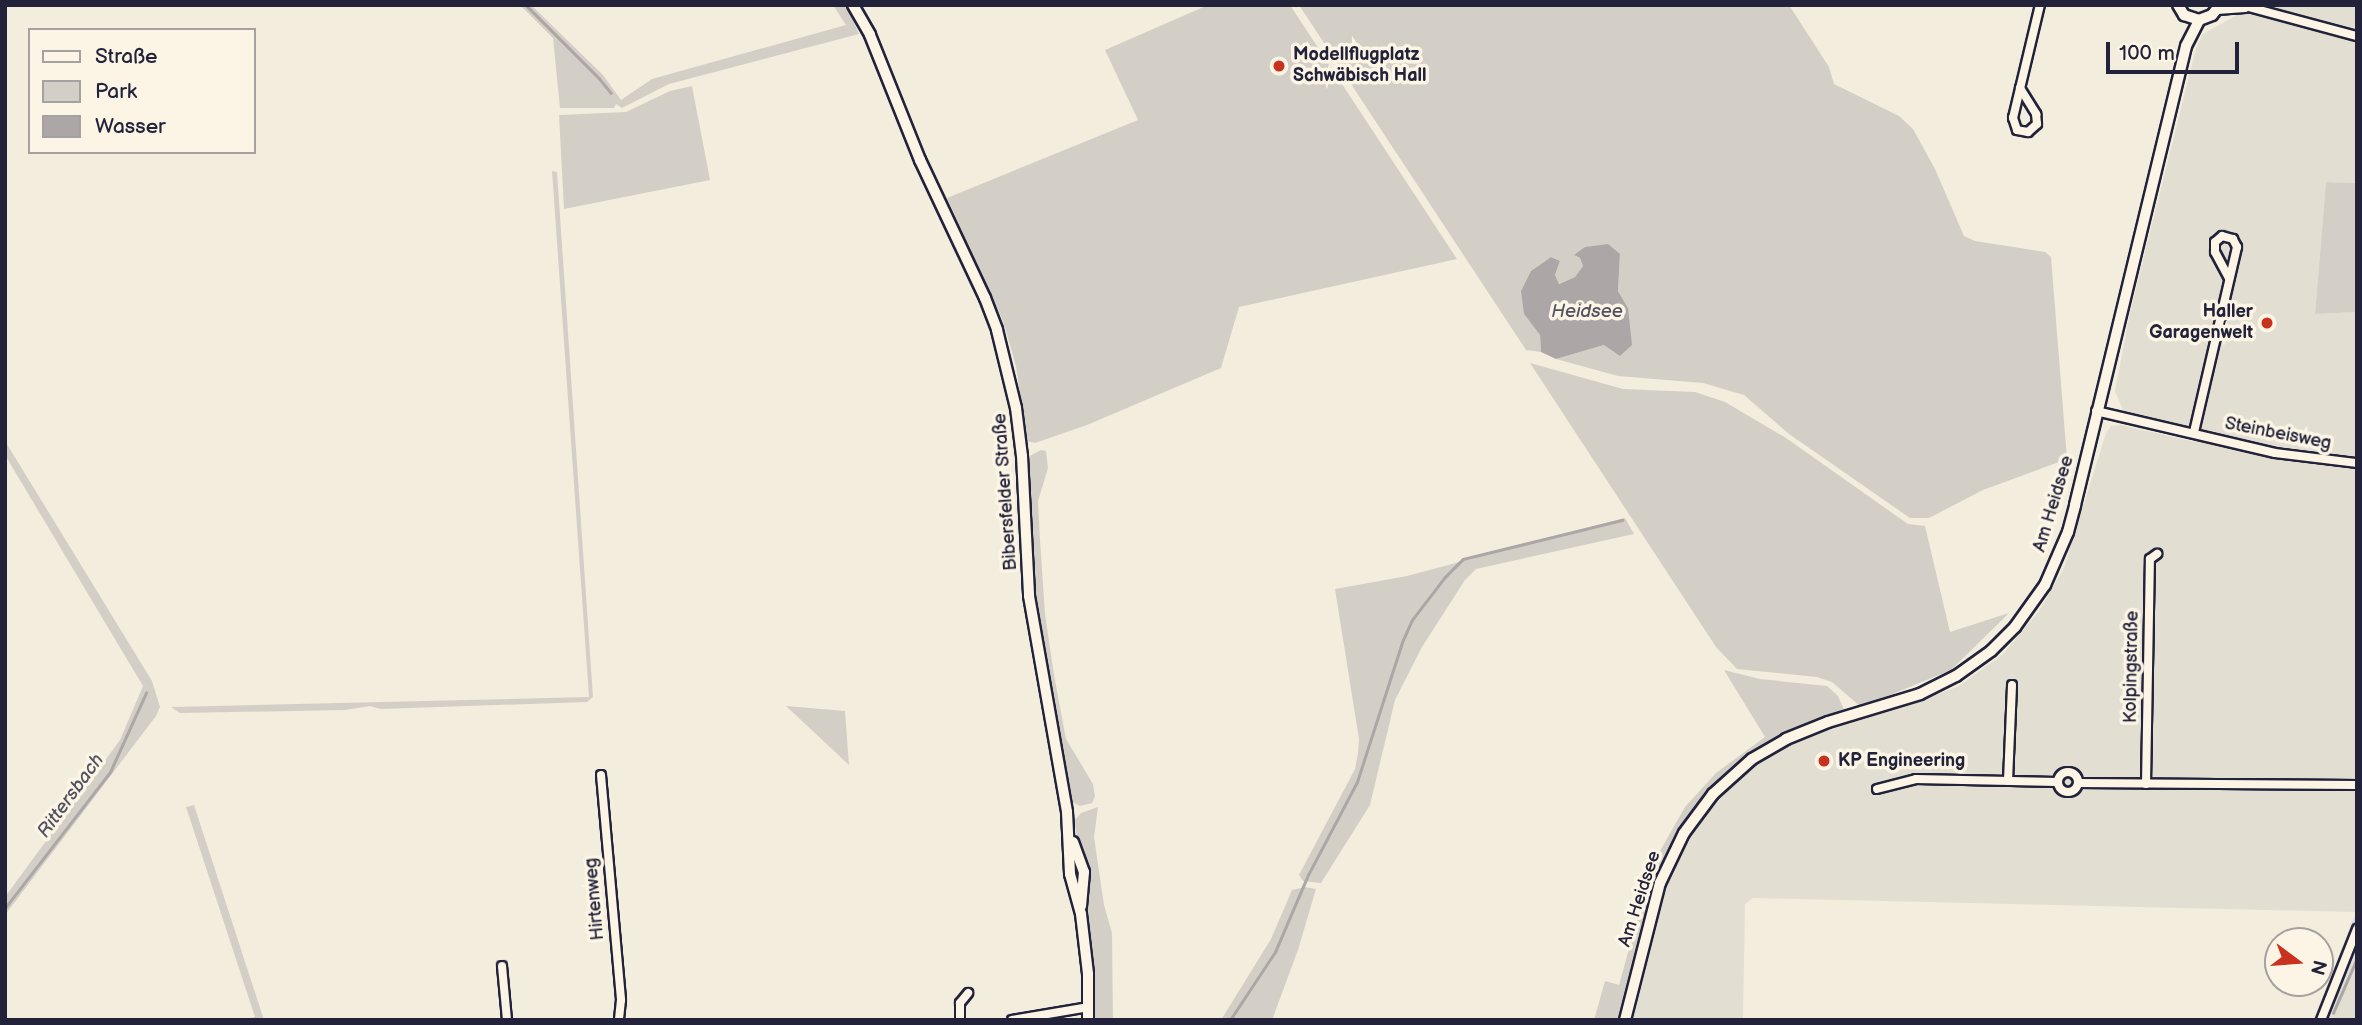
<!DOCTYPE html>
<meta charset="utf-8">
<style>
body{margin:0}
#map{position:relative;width:2362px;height:1025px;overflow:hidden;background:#f3edde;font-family:"Balsamiq Sans",sans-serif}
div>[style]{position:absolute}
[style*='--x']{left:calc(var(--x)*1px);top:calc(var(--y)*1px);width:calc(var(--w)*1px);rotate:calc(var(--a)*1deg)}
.built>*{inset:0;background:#e3ded2}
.green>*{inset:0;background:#d4cfc6}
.water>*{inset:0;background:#aca7a6}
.stream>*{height:2.5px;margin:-1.25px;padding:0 1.25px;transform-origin:1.25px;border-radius:1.25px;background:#aca7a6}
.roads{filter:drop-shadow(2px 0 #22223b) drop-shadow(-2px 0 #22223b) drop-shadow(0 2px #22223b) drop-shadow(0 -2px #22223b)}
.minor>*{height:8px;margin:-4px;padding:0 4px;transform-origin:4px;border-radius:4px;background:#fcf5e5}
.minor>.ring{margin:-4px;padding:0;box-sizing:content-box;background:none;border:8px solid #fcf5e5;border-radius:50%}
.tertiary>*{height:10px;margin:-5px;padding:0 5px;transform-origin:5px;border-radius:5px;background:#fcf5e5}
.secondary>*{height:10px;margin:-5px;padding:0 5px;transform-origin:5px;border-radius:5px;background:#fcf5e5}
.dots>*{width:19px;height:19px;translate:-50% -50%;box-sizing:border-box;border:4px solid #fcf5e5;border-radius:50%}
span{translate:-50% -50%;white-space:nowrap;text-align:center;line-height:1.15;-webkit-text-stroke:7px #fcf5e5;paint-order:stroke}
.poi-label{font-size:18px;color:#22223b;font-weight:700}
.left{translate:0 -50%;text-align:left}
.right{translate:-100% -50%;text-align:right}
.street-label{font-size:18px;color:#22223b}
.water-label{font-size:19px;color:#525160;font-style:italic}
.frame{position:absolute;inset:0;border:7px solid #22223b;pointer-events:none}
.legend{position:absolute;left:28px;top:28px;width:228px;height:126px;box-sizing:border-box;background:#fcf5e5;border:2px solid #a5a1a1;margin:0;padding:9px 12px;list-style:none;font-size:21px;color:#22223b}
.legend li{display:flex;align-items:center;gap:14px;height:35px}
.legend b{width:35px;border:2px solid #a5a1a1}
.north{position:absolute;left:2264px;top:927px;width:70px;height:70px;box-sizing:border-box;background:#fcf5e5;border:2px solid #a5a1a1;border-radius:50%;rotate:106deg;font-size:19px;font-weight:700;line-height:28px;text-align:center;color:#22223b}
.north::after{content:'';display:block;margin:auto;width:24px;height:32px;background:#c8321e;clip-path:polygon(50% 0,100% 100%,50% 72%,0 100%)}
.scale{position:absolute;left:2106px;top:42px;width:133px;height:32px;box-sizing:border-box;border:4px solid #22223b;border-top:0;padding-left:9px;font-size:21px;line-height:24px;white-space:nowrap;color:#22223b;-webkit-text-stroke:5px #fcf5e5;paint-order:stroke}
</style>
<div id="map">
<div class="built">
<div style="clip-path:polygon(2238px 5px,2357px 5px,2353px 43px,2357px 44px,2357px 183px,2326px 182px,2315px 314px,2357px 312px,2357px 1020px,2314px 1020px,2356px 912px,1753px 898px,1745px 904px,1743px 1020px,1630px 1020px,1669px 877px,1685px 843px,1707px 810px,1738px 778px,1772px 754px,1806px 735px,1920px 701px,1959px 686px,2003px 654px,2039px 611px,2064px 568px,2106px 433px,2111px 426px,2121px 425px,2195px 442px,2198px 429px,2123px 410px,2115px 391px,2130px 313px,2196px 48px,2203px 34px,2235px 16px)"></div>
</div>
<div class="green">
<div style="clip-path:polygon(520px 5px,531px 5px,603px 75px,621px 100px,652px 79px,846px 25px,833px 5px,846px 5px,859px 34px,669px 84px,622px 108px,616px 104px,614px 108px,560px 108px,553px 38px)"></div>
<div style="clip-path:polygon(1208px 5px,1290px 5px,1457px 259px,1239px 307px,1221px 368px,1087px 425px,1035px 443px,1027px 441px,1016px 366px,1003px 321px,947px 198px,1138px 120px,1105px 50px)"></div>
<div style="clip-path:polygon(1299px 5px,1789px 5px,1829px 67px,1834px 84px,1899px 116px,1913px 129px,1935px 169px,1964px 236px,1975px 241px,2045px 252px,2051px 257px,2067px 459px,1983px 490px,1929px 518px,1910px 518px,1789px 434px,1744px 395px,1703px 383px,1618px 376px,1556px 359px,1604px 345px,1628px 308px,1618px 291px,1620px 254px,1575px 256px,1580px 258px,1583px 266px,1575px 277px,1558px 284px,1555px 275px,1560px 261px,1551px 257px,1531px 271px,1524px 314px,1540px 335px,1541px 352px,1526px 350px)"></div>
<div style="clip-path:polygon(692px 86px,710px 180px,564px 209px,559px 115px,626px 112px,670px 91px)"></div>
<div style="clip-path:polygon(552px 171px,557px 172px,593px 697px,587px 702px,381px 709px,370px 706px,345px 710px,180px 713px,171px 707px,589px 697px)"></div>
<div style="clip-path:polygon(2326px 182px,2357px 183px,2357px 312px,2315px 314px)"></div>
<div style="clip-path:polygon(1530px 363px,1623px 389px,1695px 392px,1725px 402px,1786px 438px,1908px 524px,1925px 526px,1950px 632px,2009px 613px,1951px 670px,1861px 707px,1832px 682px,1817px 677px,1737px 669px,1716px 647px)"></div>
<div style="clip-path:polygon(5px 441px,152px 681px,160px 707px,156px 716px,5px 915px,5px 897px,120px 740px,143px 686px,5px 455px)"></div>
<div style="clip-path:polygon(1041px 450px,1046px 451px,1048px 468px,1038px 501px,1040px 540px,1045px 614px,1054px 675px,1066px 739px,1093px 784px,1095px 796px,1092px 803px,1080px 806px,1070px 801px,1039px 640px,1026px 458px)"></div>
<div style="clip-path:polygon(1625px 518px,1634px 534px,1476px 569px,1465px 580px,1422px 647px,1395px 700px,1370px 805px,1321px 883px,1303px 881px,1299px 875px,1355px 769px,1358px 753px,1359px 739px,1335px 589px,1407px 576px)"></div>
<div style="clip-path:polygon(1724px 670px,1760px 679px,1827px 686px,1838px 696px,1845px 712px,1814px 720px,1766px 743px,1724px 775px,1700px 801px,1678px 831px,1653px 884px,1619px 1020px,1594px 1020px,1605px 981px,1619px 985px,1642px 902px,1660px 851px,1685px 807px,1716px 773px,1765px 737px)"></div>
<div style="clip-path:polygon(786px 706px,845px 711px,849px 765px)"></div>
<div style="clip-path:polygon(194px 805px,264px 1020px,243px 1020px,255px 1017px,186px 807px)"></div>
<div style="clip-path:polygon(1098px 807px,1094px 837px,1104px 905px,1112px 933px,1113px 1020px,1091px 1020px,1093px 1004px,1087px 936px,1087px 887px,1074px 821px,1081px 813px)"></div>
<div style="clip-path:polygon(1305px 887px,1316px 889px,1298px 950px,1272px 1020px,1221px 1020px,1271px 939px,1292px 890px)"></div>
</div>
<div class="water">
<div style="clip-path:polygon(1608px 244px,1620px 254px,1618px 291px,1628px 308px,1632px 345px,1620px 356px,1604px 345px,1556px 359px,1541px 352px,1540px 335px,1524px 314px,1521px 291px,1531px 271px,1551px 257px,1560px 261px,1555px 275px,1559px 284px,1575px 277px,1583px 266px,1580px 258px,1574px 255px,1585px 247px)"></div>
</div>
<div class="stream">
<div style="--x:526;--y:5;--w:103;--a:45"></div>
<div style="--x:599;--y:78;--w:19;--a:51"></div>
<div style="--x:5;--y:908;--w:172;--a:-52.3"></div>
<div style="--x:110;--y:772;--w:87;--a:-65.5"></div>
<div style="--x:2333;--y:1013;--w:60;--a:-66.4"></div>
<div style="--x:1230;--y:1020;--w:82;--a:-56.5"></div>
<div style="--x:1275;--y:952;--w:84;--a:-66.8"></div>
<div style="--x:1308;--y:875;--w:105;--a:-62.2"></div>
<div style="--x:1357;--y:782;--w:149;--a:-72.1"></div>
<div style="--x:1403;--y:640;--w:22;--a:-66"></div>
<div style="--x:1412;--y:620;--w:54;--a:-52.5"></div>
<div style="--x:1445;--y:577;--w:25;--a:-45"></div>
<div style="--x:1463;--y:559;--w:164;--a:-13.8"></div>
</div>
<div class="roads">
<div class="minor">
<div style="--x:2241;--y:5;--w:120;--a:15"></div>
<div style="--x:2217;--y:10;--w:28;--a:-4"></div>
<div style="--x:2020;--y:88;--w:31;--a:58"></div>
<div style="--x:2036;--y:114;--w:10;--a:84"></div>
<div style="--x:2037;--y:124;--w:12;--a:138"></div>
<div style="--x:2028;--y:132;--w:11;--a:-170"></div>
<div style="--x:2017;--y:130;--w:13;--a:-108"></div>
<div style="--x:2013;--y:118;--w:116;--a:-76.6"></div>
<div style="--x:2096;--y:411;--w:184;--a:13.2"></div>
<div style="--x:2275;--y:453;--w:83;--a:7"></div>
<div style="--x:2194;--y:432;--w:190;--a:-76.9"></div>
<div style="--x:2237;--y:247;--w:9;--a:-117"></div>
<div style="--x:2233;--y:239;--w:11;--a:-165"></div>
<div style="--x:2222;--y:236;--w:9;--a:139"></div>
<div style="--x:2215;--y:242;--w:10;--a:90"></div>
<div style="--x:2215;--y:252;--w:30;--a:62"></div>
<div class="ring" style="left:2058px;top:772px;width:12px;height:12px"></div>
<div style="--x:601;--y:775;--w:226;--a:84.9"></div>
<div style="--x:621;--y:1000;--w:20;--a:96"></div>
<div style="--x:2008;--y:781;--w:96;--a:-87.6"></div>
<div style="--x:2078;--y:783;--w:279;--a:0.4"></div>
<div style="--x:2146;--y:784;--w:225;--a:-89"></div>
<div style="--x:2150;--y:559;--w:9;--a:-36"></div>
<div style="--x:1877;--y:789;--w:40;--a:-14.4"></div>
<div style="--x:1916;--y:779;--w:141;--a:1.2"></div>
<div style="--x:502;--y:966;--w:54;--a:84.7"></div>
<div style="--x:960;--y:1020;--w:17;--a:-90"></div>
<div style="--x:960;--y:1003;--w:13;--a:-51"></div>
<div style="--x:1012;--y:1020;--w:78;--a:-9.6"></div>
<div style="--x:2321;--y:1020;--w:98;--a:-68.4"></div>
</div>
<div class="tertiary">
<div style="--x:853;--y:5;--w:34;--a:60"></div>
<div style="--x:870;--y:35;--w:135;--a:68.2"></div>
<div style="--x:920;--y:160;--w:153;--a:64.8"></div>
<div style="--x:985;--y:298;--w:34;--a:69"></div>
<div style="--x:997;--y:330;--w:80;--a:76.3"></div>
<div style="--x:1016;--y:408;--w:48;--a:82.9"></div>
<div style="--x:1022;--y:456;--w:140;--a:87.1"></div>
<div style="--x:1029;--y:596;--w:219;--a:80"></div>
<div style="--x:1067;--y:812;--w:62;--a:87.2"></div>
<div style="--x:1070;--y:874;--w:41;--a:74.6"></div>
<div style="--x:1081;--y:914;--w:60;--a:83.3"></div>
<div style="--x:1088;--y:974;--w:46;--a:90"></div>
<div style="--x:1073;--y:842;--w:32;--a:70"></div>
<div style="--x:1084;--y:872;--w:34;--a:95"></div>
</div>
<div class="secondary">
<div style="--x:2178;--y:5;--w:12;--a:59"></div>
<div style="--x:2184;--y:15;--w:16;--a:18"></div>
<div style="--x:2199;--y:20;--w:14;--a:-21"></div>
<div style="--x:2212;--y:15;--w:13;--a:-51"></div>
<div style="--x:1625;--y:1020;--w:141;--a:-75.7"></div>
<div style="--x:1660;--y:883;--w:55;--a:-64.4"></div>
<div style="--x:1684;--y:833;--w:49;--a:-53.4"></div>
<div style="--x:1713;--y:794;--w:52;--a:-41.9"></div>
<div style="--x:1752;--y:759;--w:39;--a:-30"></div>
<div style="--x:1786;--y:739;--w:45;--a:-22"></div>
<div style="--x:1828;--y:722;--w:96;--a:-16.9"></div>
<div style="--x:1920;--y:694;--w:40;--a:-26.6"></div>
<div style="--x:1956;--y:676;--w:43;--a:-35.5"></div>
<div style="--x:1991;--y:651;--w:34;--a:-45"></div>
<div style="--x:2015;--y:627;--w:52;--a:-54.5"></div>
<div style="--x:2045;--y:585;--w:58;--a:-66.5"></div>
<div style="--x:2068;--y:532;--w:28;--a:-75"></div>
<div style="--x:2075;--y:505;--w:472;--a:-76.4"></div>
<div style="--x:2186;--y:46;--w:29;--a:-63"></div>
</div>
</div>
<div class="dots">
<div style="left:1279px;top:66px;background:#c8321e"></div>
<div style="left:2267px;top:323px;background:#c8321e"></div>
<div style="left:1824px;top:761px;background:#c8321e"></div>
</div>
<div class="poi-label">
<span class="left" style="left:1293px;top:66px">Modellflugplatz<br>Schwäbisch Hall</span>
<span class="right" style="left:2253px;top:323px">Haller<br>Garagenwelt</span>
<span class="left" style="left:1838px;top:761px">KP Engineering</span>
</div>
<div class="street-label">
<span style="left:2278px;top:434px;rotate:11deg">Steinbeisweg</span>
<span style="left:1006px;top:492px;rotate:-94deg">Bibersfelder Straße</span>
<span style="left:2054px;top:504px;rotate:-73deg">Am Heidsee</span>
<span style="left:2132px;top:667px;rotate:-89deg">Kolpingstraße</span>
<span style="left:595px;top:899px;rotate:-95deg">Hirtenweg</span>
<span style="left:1640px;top:899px;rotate:-72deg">Am Heidsee</span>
</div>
<div class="water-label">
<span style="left:1587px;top:312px">Heidsee</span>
<span style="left:71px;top:796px;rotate:-54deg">Rittersbach</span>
</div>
<div class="frame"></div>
<ul class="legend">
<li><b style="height:9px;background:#fcf5e5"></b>Straße</li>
<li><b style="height:19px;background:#d4cfc6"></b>Park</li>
<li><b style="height:19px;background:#aca7a6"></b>Wasser</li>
</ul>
<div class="north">N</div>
<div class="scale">100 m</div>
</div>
